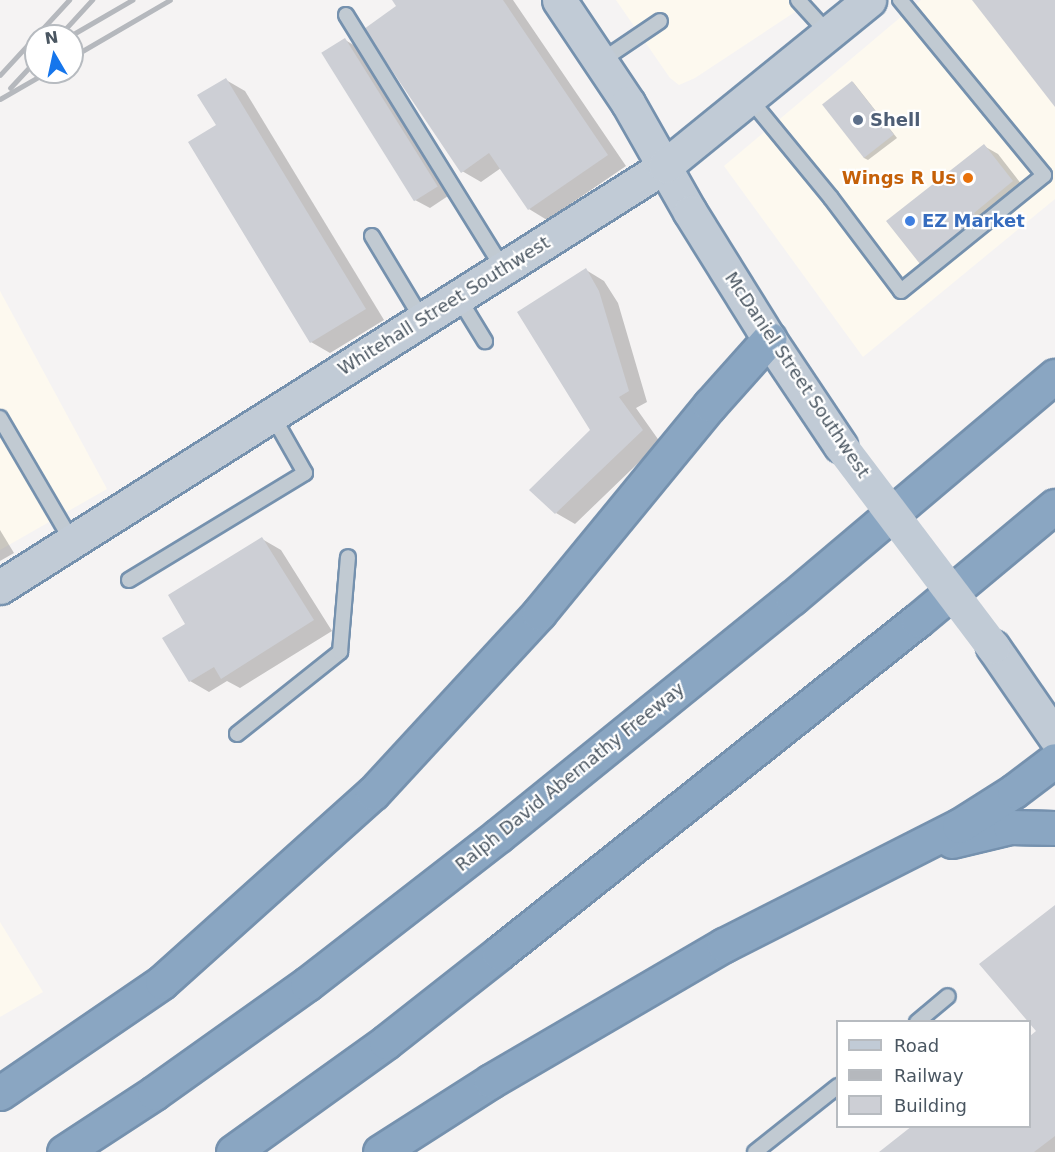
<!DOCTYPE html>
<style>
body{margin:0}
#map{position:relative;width:1055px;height:1152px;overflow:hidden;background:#f5f3f3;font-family:"DejaVu Sans",sans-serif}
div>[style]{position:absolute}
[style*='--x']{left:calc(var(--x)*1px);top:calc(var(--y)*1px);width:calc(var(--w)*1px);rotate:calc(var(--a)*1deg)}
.commercial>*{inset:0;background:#fdf9ef}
.shadow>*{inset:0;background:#0003}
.building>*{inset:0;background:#cdcfd5;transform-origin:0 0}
.roads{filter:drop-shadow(2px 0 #7591ae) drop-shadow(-2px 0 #7591ae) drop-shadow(0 2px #7591ae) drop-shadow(0 -2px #7591ae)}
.lane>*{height:14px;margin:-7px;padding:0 7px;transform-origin:7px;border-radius:7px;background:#c1cad2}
.secondary>*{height:33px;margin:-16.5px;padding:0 16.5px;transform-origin:16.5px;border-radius:16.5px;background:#c1cbd6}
.highway>*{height:33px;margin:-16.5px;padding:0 16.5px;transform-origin:16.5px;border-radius:16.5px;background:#8aa6c2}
.rail>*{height:4.5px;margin:-2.25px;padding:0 2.25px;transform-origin:2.25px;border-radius:2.25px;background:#b5b8bd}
.secondary-bridge>*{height:33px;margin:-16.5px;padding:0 16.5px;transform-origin:16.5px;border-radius:16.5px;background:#c1cbd6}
.dots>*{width:16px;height:16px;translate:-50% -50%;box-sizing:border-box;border:3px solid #fff;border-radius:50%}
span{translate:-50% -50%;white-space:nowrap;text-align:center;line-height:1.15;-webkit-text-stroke:4.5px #fff;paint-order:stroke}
.service-label{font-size:18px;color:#4e5e75;font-weight:700}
.left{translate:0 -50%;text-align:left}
.food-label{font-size:18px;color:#c56008;font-weight:700}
.right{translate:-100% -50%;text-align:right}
.shop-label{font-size:18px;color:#366cbe;font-weight:700}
.street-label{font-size:18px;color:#4a5661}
.legend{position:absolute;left:836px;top:1020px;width:195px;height:108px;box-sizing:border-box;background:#fff;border:2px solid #b7bbc0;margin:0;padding:8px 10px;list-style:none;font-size:18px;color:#4a5661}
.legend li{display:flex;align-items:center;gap:12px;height:30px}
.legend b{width:30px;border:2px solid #b7bbc0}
.north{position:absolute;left:24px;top:24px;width:60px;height:60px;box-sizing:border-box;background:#fff;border:2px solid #b7bbc0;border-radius:50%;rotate:351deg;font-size:16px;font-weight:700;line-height:24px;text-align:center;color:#4a5661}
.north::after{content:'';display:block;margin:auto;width:21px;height:27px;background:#1676ec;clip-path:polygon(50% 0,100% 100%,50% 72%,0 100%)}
</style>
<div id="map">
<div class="commercial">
<div style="clip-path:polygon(616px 0,813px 0,695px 78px,679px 85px,670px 78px)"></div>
<div style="clip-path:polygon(921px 0,1055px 0,1055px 199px,863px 357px,724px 166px)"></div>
<div style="clip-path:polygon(0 291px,107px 489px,0 550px)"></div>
<div style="clip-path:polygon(0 922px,43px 992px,0 1017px)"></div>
</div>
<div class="shadow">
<div style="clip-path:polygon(394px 0,513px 0,626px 166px,547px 220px,529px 209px,501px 168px,481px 182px,462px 171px)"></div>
<div style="clip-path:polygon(345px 40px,359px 48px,451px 194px,430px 208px,415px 200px)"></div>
<div style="clip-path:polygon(226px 80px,245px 91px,384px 320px,330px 353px,311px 342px,218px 126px)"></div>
<div style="clip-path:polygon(853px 82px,897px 138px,868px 160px,864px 158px)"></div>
<div style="clip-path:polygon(984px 146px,998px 154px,1026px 190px,987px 221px,991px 227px,935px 271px,921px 263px)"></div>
<div style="clip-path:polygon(586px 270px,604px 281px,618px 303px,647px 402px,636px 408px,660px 442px,575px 524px,556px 513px,592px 430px)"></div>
<div style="clip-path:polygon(0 530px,14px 553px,0 561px)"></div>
<div style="clip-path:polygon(262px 539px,281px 550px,332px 631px,240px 688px,227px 681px,209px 692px,190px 681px)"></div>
<div style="clip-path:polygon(1055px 907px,1055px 1152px,882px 1152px,1030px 1126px,1030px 1037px,1038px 1031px)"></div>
</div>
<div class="building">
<div style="clip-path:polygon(392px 0,503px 0,608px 155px,528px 210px,489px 153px,461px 173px,364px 29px,396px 6px)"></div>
<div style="clip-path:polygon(972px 0,1055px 0,1055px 107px)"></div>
<div style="left:345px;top:38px;width:175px;height:28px;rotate:58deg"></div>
<div style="clip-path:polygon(226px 78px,366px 309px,310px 343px,188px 142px,216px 125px,197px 95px)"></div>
<div style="left:852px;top:81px;width:68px;height:38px;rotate:52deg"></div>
<div style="clip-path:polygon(984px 144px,1013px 181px,974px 213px,978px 218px,920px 264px,886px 221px)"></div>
<div style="clip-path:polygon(586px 268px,599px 291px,629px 391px,619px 397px,643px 430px,555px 514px,529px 490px,590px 430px,517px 312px)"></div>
<div style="clip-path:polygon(262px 537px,314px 620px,221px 679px,214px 667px,189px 682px,162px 638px,185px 624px,168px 595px)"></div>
<div style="clip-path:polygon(1055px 905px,1055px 1136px,1034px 1152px,879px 1152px,912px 1126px,1030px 1126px,1030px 1036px,1036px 1031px,979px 964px)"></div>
</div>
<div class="roads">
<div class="lane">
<div style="--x:798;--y:0;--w:45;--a:47.7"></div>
<div style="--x:346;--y:15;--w:298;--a:58.2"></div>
<div style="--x:601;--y:61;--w:71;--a:-34.1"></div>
<div style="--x:749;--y:98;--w:129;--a:50.6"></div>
<div style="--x:831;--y:198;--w:116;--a:53"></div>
<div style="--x:901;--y:291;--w:184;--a:-39"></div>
<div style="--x:1044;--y:175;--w:227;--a:-129.4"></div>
<div style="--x:372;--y:236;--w:97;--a:58.9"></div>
<div style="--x:458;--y:297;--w:52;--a:58.5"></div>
<div style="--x:0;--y:418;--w:143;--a:59.7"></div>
<div style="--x:129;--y:580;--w:206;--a:-31.3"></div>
<div style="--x:305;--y:473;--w:67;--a:-119.6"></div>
<div style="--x:237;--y:734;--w:132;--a:-38.5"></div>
<div style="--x:340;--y:652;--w:95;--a:-85.2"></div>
<div style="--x:917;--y:1022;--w:40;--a:-40"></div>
<div style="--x:755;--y:1152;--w:106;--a:-38.5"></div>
</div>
<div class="secondary">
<div style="--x:559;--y:0;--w:124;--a:56.2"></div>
<div style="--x:628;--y:103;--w:125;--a:60.4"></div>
<div style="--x:690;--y:212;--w:150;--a:58.1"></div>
<div style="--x:769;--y:339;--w:128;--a:56.2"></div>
<div style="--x:0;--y:587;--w:787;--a:-32.34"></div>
<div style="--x:665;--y:166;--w:263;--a:-39.1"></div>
<div style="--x:993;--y:647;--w:109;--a:55.4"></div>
</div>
<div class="highway">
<div style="--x:952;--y:841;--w:60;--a:-13.6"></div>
<div style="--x:1010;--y:827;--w:45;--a:1.3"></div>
<div style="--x:0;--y:1093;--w:196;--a:-34.4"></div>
<div style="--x:162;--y:982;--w:283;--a:-41.9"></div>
<div style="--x:373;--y:793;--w:245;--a:-47.3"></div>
<div style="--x:539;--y:613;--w:269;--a:-50.6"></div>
<div style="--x:710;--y:405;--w:89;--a:-48.2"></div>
<div style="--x:64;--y:1152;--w:108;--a:-33.2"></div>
<div style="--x:154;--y:1093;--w:188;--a:-35.5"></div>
<div style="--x:307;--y:984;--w:243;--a:-37.8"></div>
<div style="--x:499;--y:835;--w:377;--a:-39"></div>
<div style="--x:792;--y:598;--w:344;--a:-40.2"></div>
<div style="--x:233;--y:1152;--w:188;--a:-35.7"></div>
<div style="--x:386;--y:1042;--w:144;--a:-38.2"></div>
<div style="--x:499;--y:953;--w:535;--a:-38.48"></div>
<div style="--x:918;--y:620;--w:178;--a:-39.8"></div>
<div style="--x:380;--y:1152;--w:132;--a:-32.6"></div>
<div style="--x:491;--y:1081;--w:270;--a:-30.3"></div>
<div style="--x:724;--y:945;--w:263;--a:-26.9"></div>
<div style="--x:959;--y:826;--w:65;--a:-32.5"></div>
<div style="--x:1014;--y:791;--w:51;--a:-37.1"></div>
</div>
</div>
<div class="rail">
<div style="--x:59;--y:36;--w:49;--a:-47.5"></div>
<div style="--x:70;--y:36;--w:72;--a:-30.1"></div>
<div style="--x:72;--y:57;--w:113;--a:-30.2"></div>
<div style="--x:0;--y:75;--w:102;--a:-47.4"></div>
<div style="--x:10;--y:88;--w:38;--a:-47"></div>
<div style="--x:0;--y:99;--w:54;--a:-29.9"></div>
</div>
<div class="secondary-bridge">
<div style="--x:840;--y:445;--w:253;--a:52.9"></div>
</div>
<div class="dots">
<div style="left:858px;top:120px;background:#5c6f8a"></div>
<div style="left:968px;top:178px;background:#e8710a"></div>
<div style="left:910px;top:221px;background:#3f7fe0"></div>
</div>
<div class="service-label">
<span class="left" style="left:870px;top:120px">Shell</span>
</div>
<div class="food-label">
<span class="right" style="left:956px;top:178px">Wings R Us</span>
</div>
<div class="shop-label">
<span class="left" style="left:922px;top:221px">EZ Market</span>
</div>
<div class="street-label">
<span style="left:444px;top:306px;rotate:-32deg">Whitehall Street Southwest</span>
<span style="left:797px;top:375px;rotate:56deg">McDaniel Street Southwest</span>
<span style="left:570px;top:777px;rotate:-39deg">Ralph David Abernathy Freeway</span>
</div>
<ul class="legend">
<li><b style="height:8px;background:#c1cbd6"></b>Road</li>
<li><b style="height:8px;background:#b5b8bd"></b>Railway</li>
<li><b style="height:16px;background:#cdcfd5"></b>Building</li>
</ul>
<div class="north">N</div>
</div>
